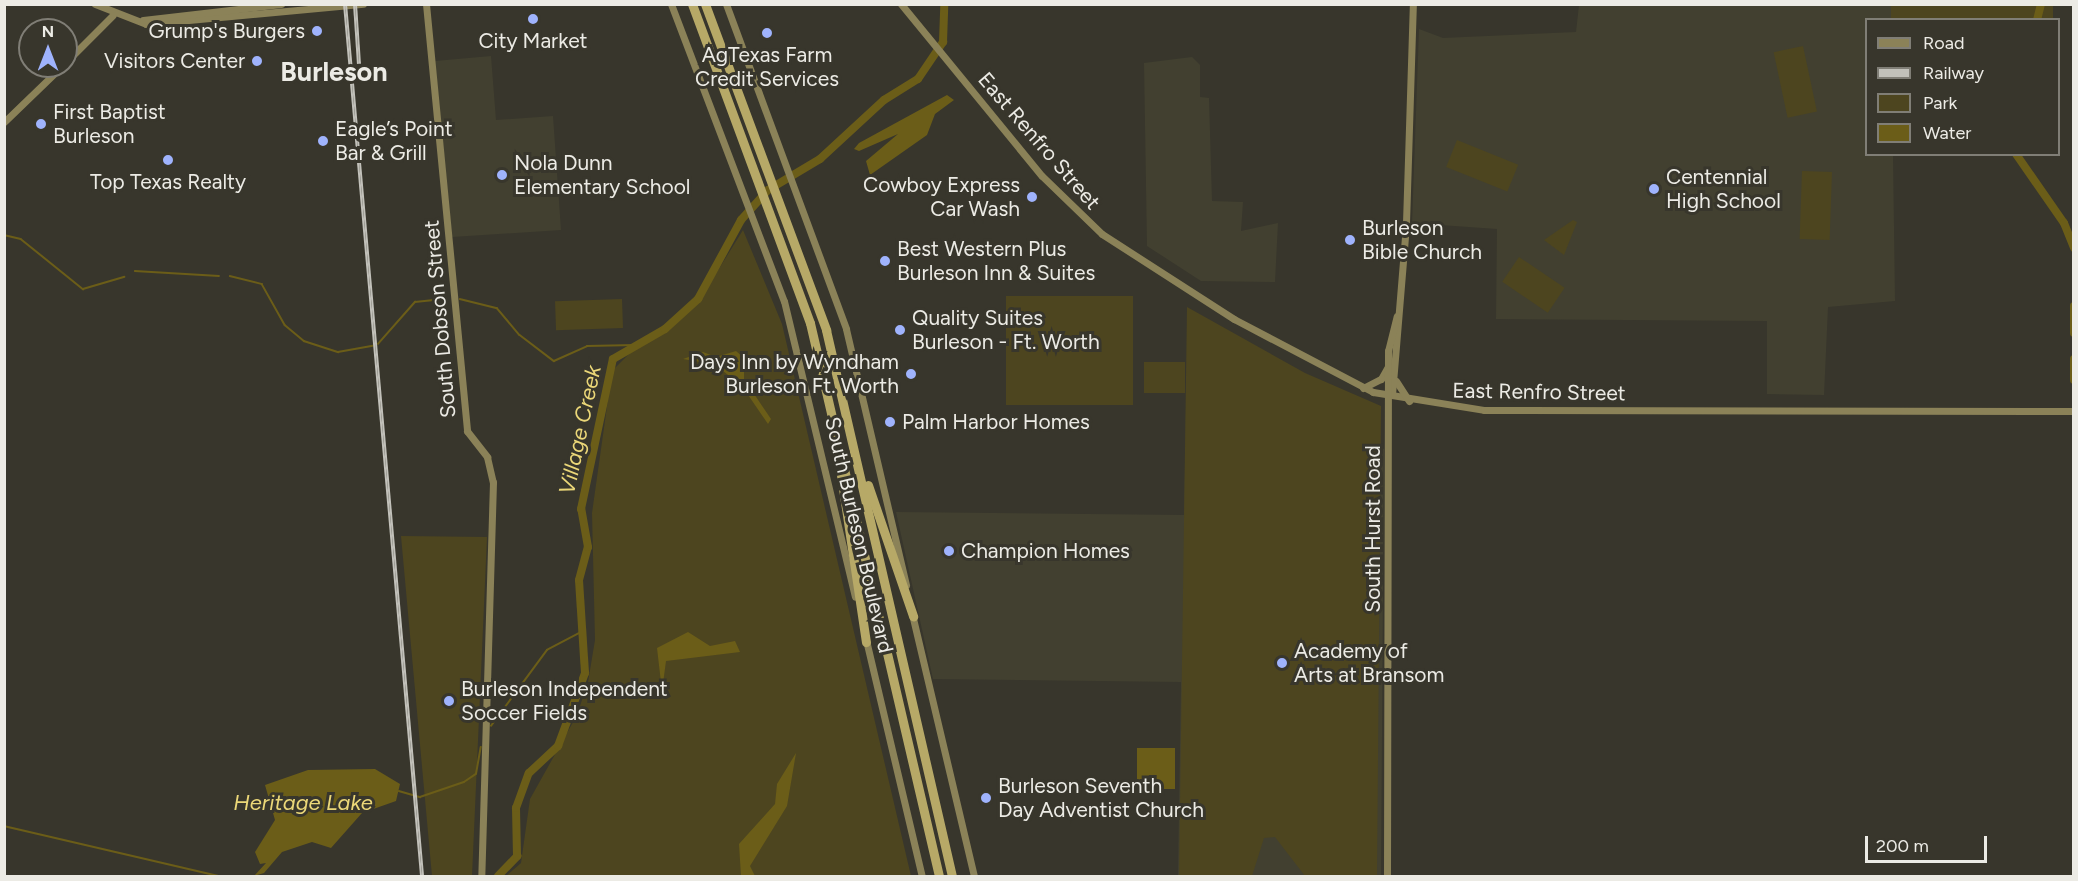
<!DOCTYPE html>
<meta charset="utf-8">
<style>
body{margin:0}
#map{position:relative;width:2078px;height:881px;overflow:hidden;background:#38362c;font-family:Figtree,sans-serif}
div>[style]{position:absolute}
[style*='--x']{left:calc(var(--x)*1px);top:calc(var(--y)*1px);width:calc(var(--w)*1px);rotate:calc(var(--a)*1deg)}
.built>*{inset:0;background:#424030}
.green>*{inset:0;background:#4d451f;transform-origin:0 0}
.water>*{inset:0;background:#6b5d18;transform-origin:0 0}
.stream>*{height:1.5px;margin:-0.75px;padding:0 0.75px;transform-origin:0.75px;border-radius:0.75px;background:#6b5d18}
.river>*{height:8px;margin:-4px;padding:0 4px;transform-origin:4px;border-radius:4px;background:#6b5d18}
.secondary>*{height:7px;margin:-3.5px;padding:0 3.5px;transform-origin:3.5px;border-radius:3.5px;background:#8b8258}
.highway>*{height:9px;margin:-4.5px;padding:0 4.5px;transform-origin:4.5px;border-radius:4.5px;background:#b7a967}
.rail>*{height:4px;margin-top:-2px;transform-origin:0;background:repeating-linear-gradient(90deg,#38362c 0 4.5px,#c2c1ba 0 9px);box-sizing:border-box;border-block:2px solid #c2c1ba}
.dots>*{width:16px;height:16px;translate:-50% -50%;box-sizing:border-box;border:3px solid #38362c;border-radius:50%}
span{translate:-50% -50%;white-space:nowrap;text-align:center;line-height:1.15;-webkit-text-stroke:6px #38362c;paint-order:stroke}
.poi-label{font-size:21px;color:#ecebe5}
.right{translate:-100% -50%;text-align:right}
.left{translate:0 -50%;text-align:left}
.street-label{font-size:21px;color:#ecebe5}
.water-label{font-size:22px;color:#ebd778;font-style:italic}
.district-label{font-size:27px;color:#ecebe5;font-weight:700}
.frame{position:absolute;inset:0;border:6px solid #ecebe5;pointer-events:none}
.legend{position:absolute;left:1865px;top:18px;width:195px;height:138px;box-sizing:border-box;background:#38362c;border:2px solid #807e76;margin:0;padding:8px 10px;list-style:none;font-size:18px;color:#ecebe5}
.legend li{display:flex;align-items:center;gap:12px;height:30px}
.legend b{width:30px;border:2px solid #807e76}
.north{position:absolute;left:18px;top:18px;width:60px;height:60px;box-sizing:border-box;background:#38362c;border:2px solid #807e76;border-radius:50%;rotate:0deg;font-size:16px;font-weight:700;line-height:24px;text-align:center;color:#ecebe5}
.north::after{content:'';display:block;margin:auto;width:21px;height:27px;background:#9fb3fd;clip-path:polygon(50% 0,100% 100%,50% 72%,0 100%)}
.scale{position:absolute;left:1865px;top:836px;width:122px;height:27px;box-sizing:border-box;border:3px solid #ecebe5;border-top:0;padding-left:8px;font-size:18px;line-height:21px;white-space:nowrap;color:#ecebe5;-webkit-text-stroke:4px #38362c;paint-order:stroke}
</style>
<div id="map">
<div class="built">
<div style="clip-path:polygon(1579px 5px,1891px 5px,1891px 19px,1866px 20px,1866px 154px,1893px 155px,1895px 301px,1828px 307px,1824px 395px,1767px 394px,1767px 321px,1496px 319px,1497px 229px,1412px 223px,1419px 29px,1443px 38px,1576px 32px)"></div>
<div style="clip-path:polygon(491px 56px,496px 120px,553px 116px,561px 230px,452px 237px,435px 61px)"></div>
<div style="clip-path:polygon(1192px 57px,1200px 65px,1200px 97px,1209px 98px,1212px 201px,1243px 202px,1241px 231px,1278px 223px,1275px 282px,1201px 281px,1147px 246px,1144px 63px)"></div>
<div style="clip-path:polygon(1187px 349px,1384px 449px,1381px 876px,1178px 876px,1181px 682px,933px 679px,896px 512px,1184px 515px)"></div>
</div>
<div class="green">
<div style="left:1891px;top:5px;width:162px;height:14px"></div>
<div style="left:1803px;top:46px;width:67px;height:30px;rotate:78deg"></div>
<div style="left:1457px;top:140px;width:66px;height:29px;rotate:22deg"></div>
<div style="left:1802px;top:171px;width:30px;height:68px;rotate:2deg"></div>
<div style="clip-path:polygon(1573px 220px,1577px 222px,1564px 255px,1544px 240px)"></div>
<div style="clip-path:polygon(743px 230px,782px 324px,911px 876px,506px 876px,521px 863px,530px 799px,577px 715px,588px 682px,595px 640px,592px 513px,612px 371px,641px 342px,665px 332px,699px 301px)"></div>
<div style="left:1519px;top:257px;width:55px;height:30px;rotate:34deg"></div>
<div style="left:1006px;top:296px;width:127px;height:109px"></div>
<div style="left:622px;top:299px;width:29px;height:67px;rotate:88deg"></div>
<div style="clip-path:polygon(1187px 307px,1305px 373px,1381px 406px,1377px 876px,1305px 876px,1275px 837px,1264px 838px,1252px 876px,1179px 876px)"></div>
<div style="left:1144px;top:362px;width:41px;height:31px"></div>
<div style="clip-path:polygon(401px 536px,487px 537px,472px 876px,432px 876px)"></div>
</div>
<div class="water">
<div style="clip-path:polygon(947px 95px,954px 100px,935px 114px,927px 135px,870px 175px,866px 161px,898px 134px,859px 151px,854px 149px,859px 143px)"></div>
<div style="clip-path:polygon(736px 351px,744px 358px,744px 379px,771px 419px,768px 424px,742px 386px,723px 371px,717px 373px,712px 364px,683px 359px,703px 352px,716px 357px)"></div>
<div style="clip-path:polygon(688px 632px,710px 646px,735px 641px,740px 652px,666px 661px,662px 691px,657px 648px)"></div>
<div style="left:1137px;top:748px;width:38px;height:41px"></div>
<div style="clip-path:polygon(796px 753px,787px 806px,750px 866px,755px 876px,741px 876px,739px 844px,775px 804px,777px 784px)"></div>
<div style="clip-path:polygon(375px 769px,400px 784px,396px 801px,362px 813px,331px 848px,312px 842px,282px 852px,264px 873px,254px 876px,266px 863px,260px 864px,255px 852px,275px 820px,265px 785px,308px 770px)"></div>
</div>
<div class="stream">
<div style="--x:4;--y:235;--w:17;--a:13"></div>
<div style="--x:21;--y:239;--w:80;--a:38.9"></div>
<div style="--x:83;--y:289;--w:43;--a:-16.3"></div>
<div style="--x:135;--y:271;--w:84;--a:3.4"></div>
<div style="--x:230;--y:276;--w:33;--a:14"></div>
<div style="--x:262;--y:284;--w:47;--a:60.7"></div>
<div style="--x:285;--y:325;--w:25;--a:40"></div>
<div style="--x:304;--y:341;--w:36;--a:18"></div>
<div style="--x:338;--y:352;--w:35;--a:-10"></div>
<div style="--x:460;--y:299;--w:38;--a:14"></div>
<div style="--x:497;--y:308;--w:35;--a:50"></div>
<div style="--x:520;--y:335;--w:43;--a:37.4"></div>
<div style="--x:554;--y:361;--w:36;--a:-24"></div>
<div style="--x:587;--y:346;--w:48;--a:-1.2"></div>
<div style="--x:378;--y:344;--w:56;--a:-48.6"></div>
<div style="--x:415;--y:302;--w:31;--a:-6"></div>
<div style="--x:491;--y:726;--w:94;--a:-53.6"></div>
<div style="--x:547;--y:650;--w:41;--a:-27.8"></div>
<div style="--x:399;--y:791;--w:22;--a:16"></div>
<div style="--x:420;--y:797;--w:46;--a:-18.8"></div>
<div style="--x:464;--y:782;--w:14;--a:-34"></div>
<div style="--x:476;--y:774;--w:27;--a:-80"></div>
<div style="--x:4;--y:826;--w:221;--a:13.1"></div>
</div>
<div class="river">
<div style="--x:2037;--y:20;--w:16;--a:-76"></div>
<div style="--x:2016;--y:154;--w:84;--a:55.2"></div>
<div style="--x:2064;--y:223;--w:27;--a:68"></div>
<div style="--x:2074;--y:306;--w:27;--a:90"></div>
<div style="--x:2074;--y:359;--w:21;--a:90"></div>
<div style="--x:498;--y:876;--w:28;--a:-46"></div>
<div style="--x:517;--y:856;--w:48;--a:-91.2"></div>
<div style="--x:516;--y:808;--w:37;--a:-70"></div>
<div style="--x:529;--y:773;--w:40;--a:-43"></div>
<div style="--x:558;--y:746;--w:78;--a:-69.7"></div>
<div style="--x:585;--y:673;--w:93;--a:-93.7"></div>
<div style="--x:579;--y:580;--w:34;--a:-75"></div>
<div style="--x:588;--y:547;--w:39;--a:-100"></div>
<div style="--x:581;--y:509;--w:153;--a:-78"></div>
<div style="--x:613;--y:359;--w:60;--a:-30"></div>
<div style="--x:665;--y:329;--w:45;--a:-42.3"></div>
<div style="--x:698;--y:299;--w:90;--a:-61.4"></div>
<div style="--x:741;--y:220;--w:40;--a:-48"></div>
<div style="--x:768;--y:190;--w:61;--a:-30.8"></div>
<div style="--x:820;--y:159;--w:87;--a:-42.7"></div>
<div style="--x:884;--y:100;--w:40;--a:-32"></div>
<div style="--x:918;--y:79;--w:45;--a:-56"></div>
<div style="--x:943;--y:42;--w:38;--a:-88"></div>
</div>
<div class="secondary">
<div style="--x:95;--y:4;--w:55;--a:21.4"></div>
<div style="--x:146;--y:24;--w:218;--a:-5.3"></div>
<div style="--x:426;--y:4;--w:429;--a:84.5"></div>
<div style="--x:467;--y:431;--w:33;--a:52"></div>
<div style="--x:487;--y:457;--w:26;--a:77"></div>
<div style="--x:493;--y:482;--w:394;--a:91.7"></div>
<div style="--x:671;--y:4;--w:318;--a:69.2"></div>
<div style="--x:784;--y:301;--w:304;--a:76.5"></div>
<div style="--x:726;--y:4;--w:346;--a:69.7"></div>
<div style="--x:846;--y:329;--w:263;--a:76.8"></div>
<div style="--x:901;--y:4;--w:222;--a:50.7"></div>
<div style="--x:1042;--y:176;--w:83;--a:44"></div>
<div style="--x:1102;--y:234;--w:157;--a:32.8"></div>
<div style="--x:1234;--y:319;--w:157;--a:27.7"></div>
<div style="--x:1373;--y:392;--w:112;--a:9.2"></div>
<div style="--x:1484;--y:410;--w:590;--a:0.1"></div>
<div style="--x:143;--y:20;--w:139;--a:-6.6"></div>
<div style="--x:66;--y:62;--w:66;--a:-45"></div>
<div style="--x:4;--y:122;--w:81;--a:-44"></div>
<div style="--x:1396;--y:381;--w:24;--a:57"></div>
<div style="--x:1363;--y:388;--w:20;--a:-27"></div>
<div style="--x:1381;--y:379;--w:13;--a:-61"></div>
<div style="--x:1392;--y:395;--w:173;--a:-85.3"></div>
<div style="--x:1406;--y:223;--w:219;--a:-88.2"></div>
<div style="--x:912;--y:614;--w:269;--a:76.7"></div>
<div style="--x:866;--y:640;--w:243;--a:76.7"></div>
<div style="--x:1387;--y:876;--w:525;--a:-89.89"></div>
<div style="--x:1388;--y:351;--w:36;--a:-76"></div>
</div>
<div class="highway">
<div style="--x:692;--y:4;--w:340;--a:69.7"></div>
<div style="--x:810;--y:323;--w:568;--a:76.87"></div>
<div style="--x:705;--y:4;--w:348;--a:69.6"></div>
<div style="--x:826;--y:330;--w:560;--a:77.01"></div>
<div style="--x:841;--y:475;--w:169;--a:81.5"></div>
<div style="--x:868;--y:485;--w:139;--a:71"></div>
</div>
<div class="rail">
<div style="--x:345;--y:4;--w:875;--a:84.95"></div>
<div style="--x:355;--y:4;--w:60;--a:86.2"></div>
</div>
<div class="dots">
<div style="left:533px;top:19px;background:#9fb3fd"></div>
<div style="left:317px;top:31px;background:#9fb3fd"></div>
<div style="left:767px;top:33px;background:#9fb3fd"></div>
<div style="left:257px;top:61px;background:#9fb3fd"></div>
<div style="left:41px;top:124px;background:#9fb3fd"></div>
<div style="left:323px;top:141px;background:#9fb3fd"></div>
<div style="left:168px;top:160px;background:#9fb3fd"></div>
<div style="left:502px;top:175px;background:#9fb3fd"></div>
<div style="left:1654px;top:189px;background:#9fb3fd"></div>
<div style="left:1032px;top:197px;background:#9fb3fd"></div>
<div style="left:1350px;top:240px;background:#9fb3fd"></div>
<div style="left:885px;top:261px;background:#9fb3fd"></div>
<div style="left:900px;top:330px;background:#9fb3fd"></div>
<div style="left:911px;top:374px;background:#9fb3fd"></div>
<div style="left:890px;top:422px;background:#9fb3fd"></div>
<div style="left:949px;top:551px;background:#9fb3fd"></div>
<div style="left:1282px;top:663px;background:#9fb3fd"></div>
<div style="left:449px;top:701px;background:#9fb3fd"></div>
<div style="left:986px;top:798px;background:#9fb3fd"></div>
</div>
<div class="poi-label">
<span class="right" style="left:305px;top:31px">Grump's Burgers</span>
<span style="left:533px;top:41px">City Market</span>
<span style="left:767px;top:67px">AgTexas Farm<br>Credit Services</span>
<span class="right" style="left:245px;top:61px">Visitors Center</span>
<span class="left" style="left:53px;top:124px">First Baptist<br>Burleson</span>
<span class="left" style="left:335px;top:141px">Eagle’s Point<br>Bar &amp; Grill</span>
<span class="left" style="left:514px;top:175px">Nola Dunn<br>Elementary School</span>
<span class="left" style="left:1666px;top:189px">Centennial<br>High School</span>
<span style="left:168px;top:182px">Top Texas Realty</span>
<span class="right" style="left:1020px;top:197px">Cowboy Express<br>Car Wash</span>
<span class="left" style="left:1362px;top:240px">Burleson<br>Bible Church</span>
<span class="left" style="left:897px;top:261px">Best Western Plus<br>Burleson Inn &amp; Suites</span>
<span class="left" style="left:912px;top:330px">Quality Suites<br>Burleson - Ft. Worth</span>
<span class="right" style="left:899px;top:374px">Days Inn by Wyndham<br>Burleson Ft. Worth</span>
<span class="left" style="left:902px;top:422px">Palm Harbor Homes</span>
<span class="left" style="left:961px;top:551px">Champion Homes</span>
<span class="left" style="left:1294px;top:663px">Academy of<br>Arts at Bransom</span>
<span class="left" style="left:461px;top:701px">Burleson Independent<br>Soccer Fields</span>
<span class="left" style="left:998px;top:798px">Burleson Seventh<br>Day Adventist Church</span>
</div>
<div class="street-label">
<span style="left:1039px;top:141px;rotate:49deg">East Renfro Street</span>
<span style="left:440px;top:319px;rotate:-95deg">South Dobson Street</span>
<span style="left:1539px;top:392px;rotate:1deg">East Renfro Street</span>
<span style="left:1373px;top:529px;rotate:-90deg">South Hurst Road</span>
<span style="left:859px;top:535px;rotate:77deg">South Burleson Boulevard</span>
</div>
<div class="water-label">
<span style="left:580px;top:430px;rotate:-78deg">Village Creek</span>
<span style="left:303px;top:803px">Heritage Lake</span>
</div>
<div class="district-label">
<span style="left:334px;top:72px">Burleson</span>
</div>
<div class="frame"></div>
<ul class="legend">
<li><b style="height:8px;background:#8b8258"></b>Road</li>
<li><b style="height:8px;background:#c2c1ba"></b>Railway</li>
<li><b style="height:16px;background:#4d451f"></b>Park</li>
<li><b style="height:16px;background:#6b5d18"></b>Water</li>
</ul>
<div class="north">N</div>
<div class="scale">200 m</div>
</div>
